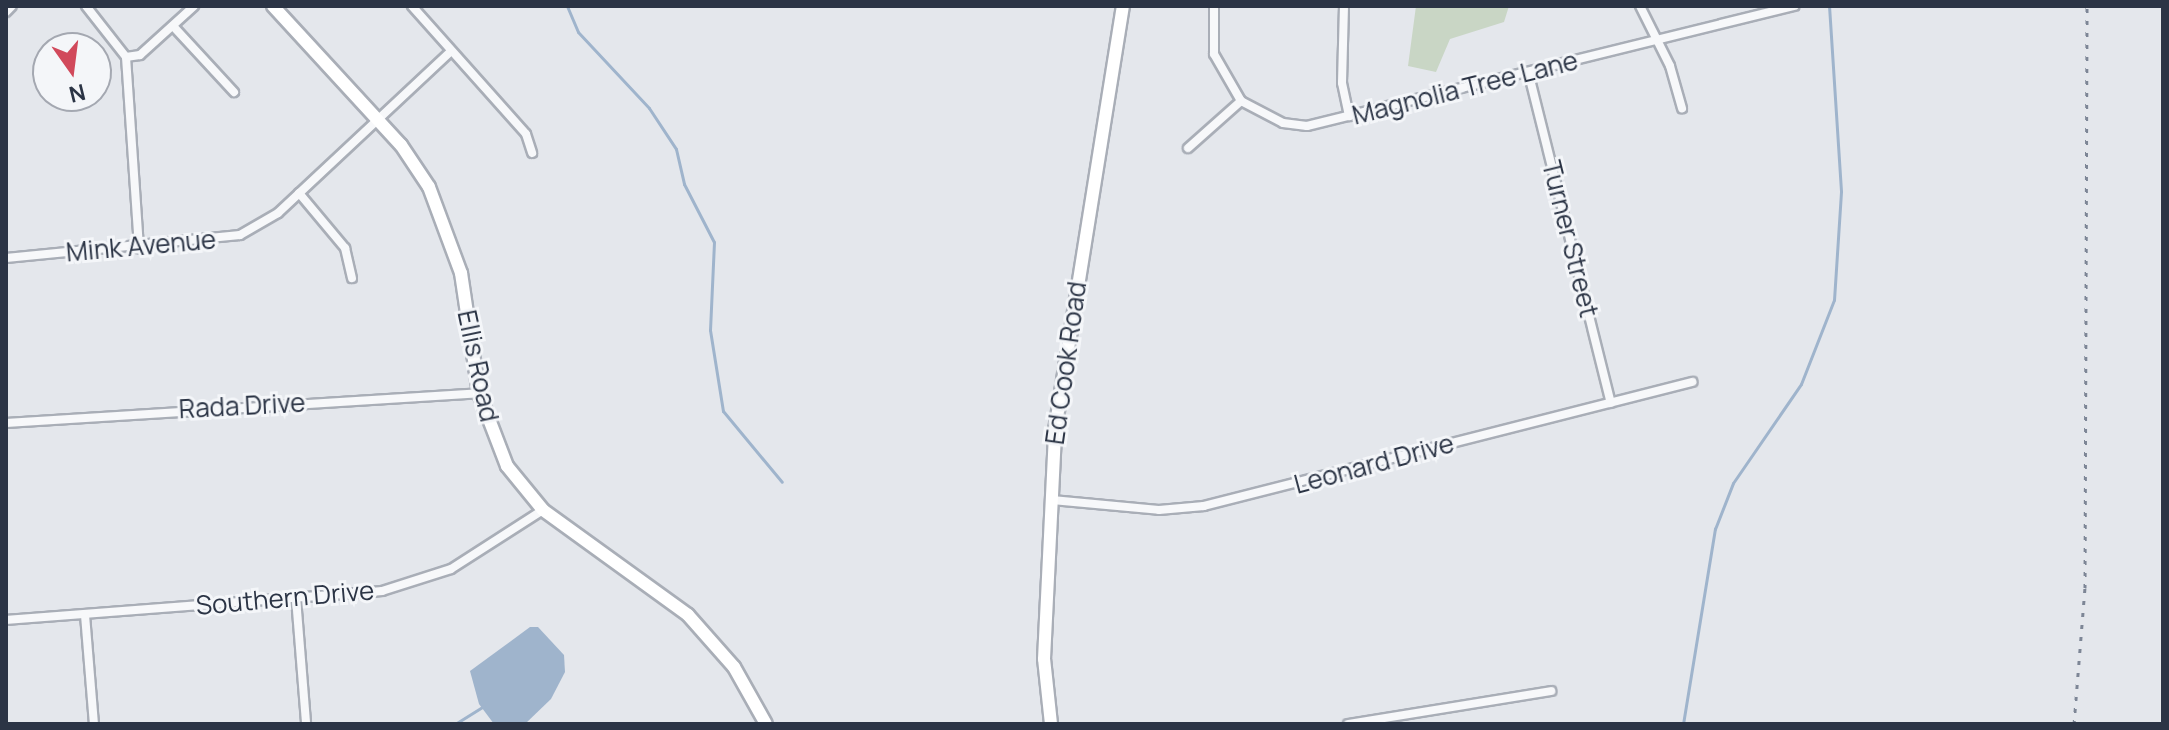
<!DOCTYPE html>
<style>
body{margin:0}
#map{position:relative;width:2169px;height:730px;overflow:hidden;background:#e4e7ec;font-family:Manrope,sans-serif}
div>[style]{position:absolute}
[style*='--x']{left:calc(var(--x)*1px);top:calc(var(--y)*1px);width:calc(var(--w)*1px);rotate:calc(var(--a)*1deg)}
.green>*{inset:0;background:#c9d6c5}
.water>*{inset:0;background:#9fb4cc}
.stream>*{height:3px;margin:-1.5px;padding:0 1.5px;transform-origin:1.5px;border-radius:1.5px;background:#9fb4cc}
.roads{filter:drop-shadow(2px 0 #a9aeb7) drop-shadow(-2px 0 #a9aeb7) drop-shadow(0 2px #a9aeb7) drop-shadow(0 -2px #a9aeb7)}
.street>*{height:8px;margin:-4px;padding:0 4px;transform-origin:4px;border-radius:4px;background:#f7f8fa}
.secondary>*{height:12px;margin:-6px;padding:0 6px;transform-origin:6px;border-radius:6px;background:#fff}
.rail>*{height:3px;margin-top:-1.5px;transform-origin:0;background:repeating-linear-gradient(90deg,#7d8696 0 4px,transparent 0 12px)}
span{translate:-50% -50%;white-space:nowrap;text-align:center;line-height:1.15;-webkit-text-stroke:6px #f4f6f9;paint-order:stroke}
.street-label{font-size:26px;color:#2b3445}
.frame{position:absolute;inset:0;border:8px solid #2b3445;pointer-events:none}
.north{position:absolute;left:32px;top:32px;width:80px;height:80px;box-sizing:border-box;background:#f4f6f9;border:2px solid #a4a8b1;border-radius:50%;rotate:166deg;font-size:22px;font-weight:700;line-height:32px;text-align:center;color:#2b3445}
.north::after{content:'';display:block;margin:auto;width:28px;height:36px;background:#d1495b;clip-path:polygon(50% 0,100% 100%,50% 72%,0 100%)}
</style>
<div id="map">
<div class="green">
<div style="clip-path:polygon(1416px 6px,1509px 6px,1504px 22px,1450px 39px,1436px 72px,1408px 66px)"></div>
</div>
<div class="water">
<div style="clip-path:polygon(530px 627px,538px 627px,564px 655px,565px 672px,551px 699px,525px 724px,494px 724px,479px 704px,470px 671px)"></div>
</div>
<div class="stream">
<div style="--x:567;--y:6;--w:28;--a:67"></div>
<div style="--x:578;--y:32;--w:104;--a:46.9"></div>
<div style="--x:649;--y:108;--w:49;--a:56.6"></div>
<div style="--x:676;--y:149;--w:36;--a:77"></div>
<div style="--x:684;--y:184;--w:65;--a:62.7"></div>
<div style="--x:714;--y:242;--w:88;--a:92.6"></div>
<div style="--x:710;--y:330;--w:82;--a:80.9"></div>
<div style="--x:723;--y:411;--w:92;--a:50.3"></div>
<div style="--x:455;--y:724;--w:34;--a:-32"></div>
<div style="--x:1683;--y:724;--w:198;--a:-80.7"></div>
<div style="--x:1715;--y:529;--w:49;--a:-68.6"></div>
<div style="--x:1733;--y:483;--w:120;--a:-55.5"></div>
<div style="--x:1801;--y:384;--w:90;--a:-68.6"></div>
<div style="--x:1834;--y:300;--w:109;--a:-86.3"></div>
<div style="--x:1841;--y:191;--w:185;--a:-93.7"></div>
</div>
<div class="roads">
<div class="street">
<div style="--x:86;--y:6;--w:65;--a:51.9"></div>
<div style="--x:126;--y:57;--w:192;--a:86.1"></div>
<div style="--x:412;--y:6;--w:171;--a:48.3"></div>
<div style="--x:526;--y:134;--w:20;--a:72"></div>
<div style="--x:1214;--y:6;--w:48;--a:90"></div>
<div style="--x:1214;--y:54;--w:54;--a:60.1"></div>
<div style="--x:1241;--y:101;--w:47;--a:27.6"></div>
<div style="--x:1283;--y:123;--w:24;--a:7"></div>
<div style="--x:1307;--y:126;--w:502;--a:-13.84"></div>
<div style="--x:1344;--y:6;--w:77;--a:91.5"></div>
<div style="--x:1342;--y:83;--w:34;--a:78"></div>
<div style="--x:1640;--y:6;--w:67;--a:63.4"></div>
<div style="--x:1670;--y:66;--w:44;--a:74.1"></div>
<div style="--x:6;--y:12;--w:8;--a:-45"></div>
<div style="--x:173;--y:26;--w:90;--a:47.3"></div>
<div style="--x:126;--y:57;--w:14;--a:-8"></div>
<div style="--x:140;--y:55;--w:73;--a:-42.2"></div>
<div style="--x:1529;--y:75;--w:338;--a:76"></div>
<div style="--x:1188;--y:148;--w:71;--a:-41.6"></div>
<div style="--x:299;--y:193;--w:72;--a:50.1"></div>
<div style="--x:345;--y:248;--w:31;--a:77"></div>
<div style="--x:6;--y:258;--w:235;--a:-5.6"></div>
<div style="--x:240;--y:235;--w:44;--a:-30.1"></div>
<div style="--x:278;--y:213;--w:237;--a:-43.1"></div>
<div style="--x:6;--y:423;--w:474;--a:-3.6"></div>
<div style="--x:1052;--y:500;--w:107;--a:5.3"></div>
<div style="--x:1159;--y:510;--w:45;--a:-5.1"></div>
<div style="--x:1204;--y:506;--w:504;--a:-14.26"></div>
<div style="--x:296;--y:598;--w:125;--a:85.4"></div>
<div style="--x:85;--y:615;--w:109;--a:85.3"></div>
<div style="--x:6;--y:620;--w:377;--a:-4.4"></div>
<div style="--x:382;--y:591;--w:72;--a:-17.7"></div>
<div style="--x:451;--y:569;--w:109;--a:-32.7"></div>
<div style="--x:1348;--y:724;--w:206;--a:-9.2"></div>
</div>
<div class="secondary">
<div style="--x:273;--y:6;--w:189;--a:47.4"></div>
<div style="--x:401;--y:145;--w:50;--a:56.3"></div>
<div style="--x:429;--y:187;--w:92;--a:69.6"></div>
<div style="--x:461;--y:273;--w:121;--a:81.5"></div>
<div style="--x:479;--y:393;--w:78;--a:69"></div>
<div style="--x:507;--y:466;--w:57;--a:50.7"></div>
<div style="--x:543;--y:510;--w:179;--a:35.9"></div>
<div style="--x:688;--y:615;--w:69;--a:48.5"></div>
<div style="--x:734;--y:667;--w:65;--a:60.7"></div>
<div style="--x:1051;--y:724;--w:65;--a:-96.1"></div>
<div style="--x:1044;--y:659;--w:229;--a:-87.2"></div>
<div style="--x:1055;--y:430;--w:429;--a:-80.9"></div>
</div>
</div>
<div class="rail">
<div style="--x:2074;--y:724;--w:136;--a:-85.4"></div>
<div style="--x:2085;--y:588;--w:582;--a:-89.8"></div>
</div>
<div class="street-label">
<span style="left:1465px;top:88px;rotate:-14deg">Magnolia Tree Lane</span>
<span style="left:1570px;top:239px;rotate:76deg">Turner Street</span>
<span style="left:141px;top:246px;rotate:-5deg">Mink Avenue</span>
<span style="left:1066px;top:363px;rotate:-82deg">Ed Cook Road</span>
<span style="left:478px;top:366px;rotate:78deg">Ellis Road</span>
<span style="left:242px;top:406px;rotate:-3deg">Rada Drive</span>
<span style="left:1374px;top:464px;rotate:-15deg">Leonard Drive</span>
<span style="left:285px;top:598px;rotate:-5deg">Southern Drive</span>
</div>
<div class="frame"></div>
<div class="north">N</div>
</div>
